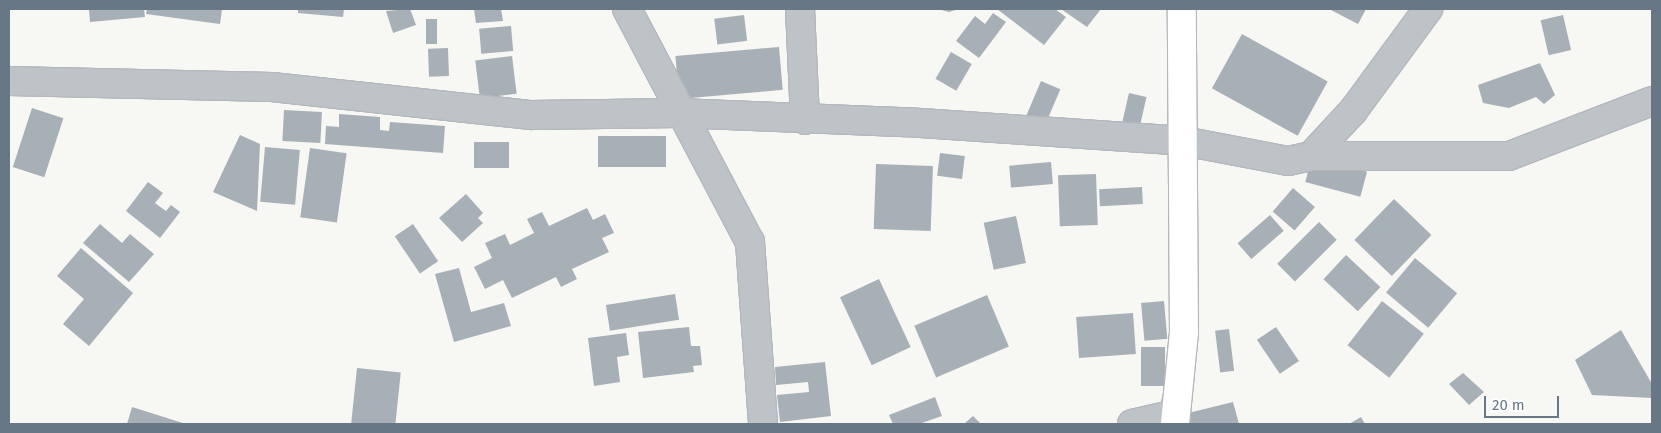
<!DOCTYPE html>
<style>
body{margin:0}
#map{position:relative;width:1661px;height:433px;overflow:hidden;background:#f7f7f4;font-family:"Fira Sans",sans-serif}
div>[style]{position:absolute}
[style*='--x']{left:calc(var(--x)*1px);top:calc(var(--y)*1px);width:calc(var(--w)*1px);rotate:calc(var(--a)*1deg)}
.building>*{inset:0;background:#a7b0b6;transform-origin:0 0}
.roads{filter:drop-shadow(1px 0 #b3b8bd) drop-shadow(-1px 0 #b3b8bd) drop-shadow(0 1px #b3b8bd) drop-shadow(0 -1px #b3b8bd)}
.street>*{height:28px;margin:-14px;padding:0 14px;transform-origin:14px;border-radius:14px;background:#bec3c7}
.secondary>*{height:28px;margin:-14px;padding:0 14px;transform-origin:14px;border-radius:14px;background:#fff}
span{translate:-50% -50%;white-space:nowrap;text-align:center;line-height:1.15;-webkit-text-stroke:5px #fff;paint-order:stroke}
.frame{position:absolute;inset:0;border:10px solid #677785;pointer-events:none}
.scale{position:absolute;left:1484px;top:396px;width:75px;height:22px;box-sizing:border-box;border:2px solid #677785;border-top:0;padding-left:6px;font-size:15px;line-height:18px;white-space:nowrap;color:#677785;-webkit-text-stroke:4px #fff;paint-order:stroke}
</style>
<div id="map">
<div class="building">
<div style="clip-path:polygon(89px 9px,144px 9px,145px 17px,90px 22px)"></div>
<div style="clip-path:polygon(147px 9px,222px 9px,220px 24px,146px 14px)"></div>
<div style="clip-path:polygon(298px 9px,344px 9px,343px 17px,298px 13px)"></div>
<div style="clip-path:polygon(410px 9px,416px 25px,393px 33px,386px 11px)"></div>
<div style="clip-path:polygon(474px 9px,501px 9px,503px 21px,476px 23px)"></div>
<div style="clip-path:polygon(938px 9px,959px 9px,949px 12px)"></div>
<div style="clip-path:polygon(997px 9px,1055px 9px,1066px 17px,1044px 45px)"></div>
<div style="clip-path:polygon(1061px 9px,1101px 9px,1087px 27px)"></div>
<div style="clip-path:polygon(1329px 9px,1366px 9px,1358px 24px)"></div>
<div style="clip-path:polygon(993px 13px,1006px 22px,979px 58px,956px 41px,975px 16px,985px 24px)"></div>
<div style="left:744px;top:15px;width:26px;height:30px;rotate:83deg"></div>
<div style="left:1563px;top:15px;width:36px;height:23px;rotate:77deg"></div>
<div style="left:426px;top:19px;width:11px;height:25px"></div>
<div style="left:511px;top:26px;width:25px;height:32px;rotate:85deg"></div>
<div style="left:1242px;top:34px;width:98px;height:62px;rotate:29deg"></div>
<div style="left:779px;top:47px;width:43px;height:104px;rotate:85deg"></div>
<div style="left:448px;top:48px;width:28px;height:20px;rotate:88deg"></div>
<div style="left:951px;top:52px;width:24px;height:31px;rotate:30deg"></div>
<div style="left:512px;top:56px;width:38px;height:37px;rotate:83deg"></div>
<div style="clip-path:polygon(1540px 63px,1555px 95px,1544px 104px,1536px 97px,1509px 108px,1483px 103px,1478px 85px)"></div>
<div style="left:1041px;top:81px;width:21px;height:39px;rotate:23deg"></div>
<div style="left:1129px;top:93px;width:18px;height:30px;rotate:13deg"></div>
<div style="left:32px;top:108px;width:33px;height:62px;rotate:18deg"></div>
<div style="left:284px;top:110px;width:38px;height:31px;rotate:3deg"></div>
<div style="clip-path:polygon(339px 114px,380px 117px,380px 130px,389px 131px,390px 122px,445px 126px,443px 153px,325px 144px,326px 126px,339px 127px)"></div>
<div style="clip-path:polygon(240px 135px,260px 144px,257px 211px,213px 192px)"></div>
<div style="left:666px;top:136px;width:31px;height:68px;rotate:90deg"></div>
<div style="left:474px;top:142px;width:35px;height:26px"></div>
<div style="left:265px;top:147px;width:35px;height:55px;rotate:5deg"></div>
<div style="left:310px;top:148px;width:37px;height:70px;rotate:8deg"></div>
<div style="left:940px;top:153px;width:25px;height:23px;rotate:7deg"></div>
<div style="left:1312px;top:157px;width:57px;height:26px;rotate:15deg"></div>
<div style="left:1051px;top:162px;width:22px;height:42px;rotate:85deg"></div>
<div style="left:876px;top:164px;width:57px;height:65px;rotate:2deg"></div>
<div style="left:1096px;top:174px;width:51px;height:38px;rotate:88deg"></div>
<div style="clip-path:polygon(148px 182px,163px 193px,155px 203px,166px 211px,171px 205px,180px 212px,160px 238px,126px 211px)"></div>
<div style="left:1142px;top:187px;width:17px;height:43px;rotate:87deg"></div>
<div style="left:1293px;top:188px;width:29px;height:31px;rotate:41deg"></div>
<div style="clip-path:polygon(466px 194px,483px 213px,478px 218px,483px 223px,462px 242px,439px 218px)"></div>
<div style="left:1394px;top:199px;width:52px;height:57px;rotate:44deg"></div>
<div style="clip-path:polygon(587px 208px,593px 220px,605px 214px,614px 233px,602px 238px,609px 252px,572px 269px,577px 279px,561px 287px,556px 277px,512px 298px,503px 280px,485px 289px,474px 267px,492px 258px,485px 243px,505px 234px,510px 245px,534px 233px,527px 219px,542px 212px,549px 226px)"></div>
<div style="left:1270px;top:215px;width:21px;height:43px;rotate:49deg"></div>
<div style="left:1016px;top:216px;width:48px;height:33px;rotate:78deg"></div>
<div style="left:1319px;top:222px;width:25px;height:59px;rotate:45deg"></div>
<div style="clip-path:polygon(100px 224px,122px 243px,130px 234px,154px 254px,129px 282px,83px 243px)"></div>
<div style="left:413px;top:224px;width:45px;height:22px;rotate:56deg"></div>
<div style="clip-path:polygon(81px 248px,133px 293px,89px 346px,63px 324px,84px 299px,57px 276px)"></div>
<div style="left:1346px;top:255px;width:47px;height:33px;rotate:43deg"></div>
<div style="left:1415px;top:258px;width:55px;height:45px;rotate:40deg"></div>
<div style="clip-path:polygon(459px 268px,471px 312px,504px 303px,511px 326px,454px 342px,435px 274px)"></div>
<div style="left:879px;top:279px;width:75px;height:43px;rotate:65deg"></div>
<div style="left:675px;top:294px;width:26px;height:70px;rotate:81deg"></div>
<div style="left:987px;top:295px;width:56px;height:79px;rotate:67deg"></div>
<div style="left:1164px;top:301px;width:38px;height:23px;rotate:85deg"></div>
<div style="left:1382px;top:301px;width:53px;height:56px;rotate:38deg"></div>
<div style="left:1133px;top:313px;width:41px;height:57px;rotate:86deg"></div>
<div style="clip-path:polygon(689px 327px,691px 346px,700px 346px,702px 365px,693px 366px,694px 372px,643px 378px,638px 332px)"></div>
<div style="left:1276px;top:327px;width:41px;height:23px;rotate:56deg"></div>
<div style="left:1229px;top:329px;width:42px;height:14px;rotate:83deg"></div>
<div style="clip-path:polygon(1621px 330px,1652px 384px,1652px 398px,1592px 395px,1575px 360px)"></div>
<div style="clip-path:polygon(626px 333px,629px 355px,617px 357px,620px 382px,594px 386px,588px 338px)"></div>
<div style="left:1141px;top:347px;width:24px;height:39px"></div>
<div style="clip-path:polygon(825px 362px,831px 416px,780px 422px,777px 395px,809px 392px,808px 382px,776px 385px,775px 367px)"></div>
<div style="left:357px;top:368px;width:44px;height:56px;rotate:6deg"></div>
<div style="clip-path:polygon(1463px 373px,1484px 392px,1469px 405px,1449px 384px)"></div>
<div style="clip-path:polygon(935px 397px,942px 416px,919px 424px,893px 424px,889px 415px)"></div>
<div style="clip-path:polygon(1233px 402px,1239px 424px,1182px 424px,1180px 415px)"></div>
<div style="clip-path:polygon(132px 407px,186px 424px,127px 424px)"></div>
<div style="clip-path:polygon(973px 416px,981px 424px,964px 424px)"></div>
<div style="clip-path:polygon(1361px 417px,1365px 424px,1349px 424px)"></div>
</div>
<div class="roads">
<div class="street">
<div style="--x:627;--y:9;--w:263;--a:62.2"></div>
<div style="--x:750;--y:242;--w:182;--a:85.9"></div>
<div style="--x:800;--y:9;--w:111;--a:87.4"></div>
<div style="--x:9;--y:81;--w:263;--a:1.3"></div>
<div style="--x:272;--y:87;--w:261;--a:6.2"></div>
<div style="--x:531;--y:115;--w:147;--a:-0.8"></div>
<div style="--x:678;--y:113;--w:228;--a:2.3"></div>
<div style="--x:906;--y:122;--w:278;--a:3.9"></div>
<div style="--x:1183;--y:141;--w:107;--a:10.8"></div>
<div style="--x:1288;--y:161;--w:24;--a:-12"></div>
<div style="--x:1311;--y:156;--w:62;--a:-47"></div>
<div style="--x:1353;--y:111;--w:127;--a:-53.7"></div>
<div style="--x:1311;--y:156;--w:198;--a:0"></div>
<div style="--x:1509;--y:156;--w:153;--a:-21"></div>
<div style="--x:1132;--y:424;--w:44;--a:-13.1"></div>
<div style="--x:1175;--y:414;--w:10;--a:-84"></div>
</div>
<div class="secondary">
<div style="--x:1175;--y:424;--w:92;--a:-84.4"></div>
<div style="--x:1184;--y:332;--w:323;--a:-90.4"></div>
</div>
</div>
<div class="frame"></div>
<div class="scale">20 m</div>
</div>
